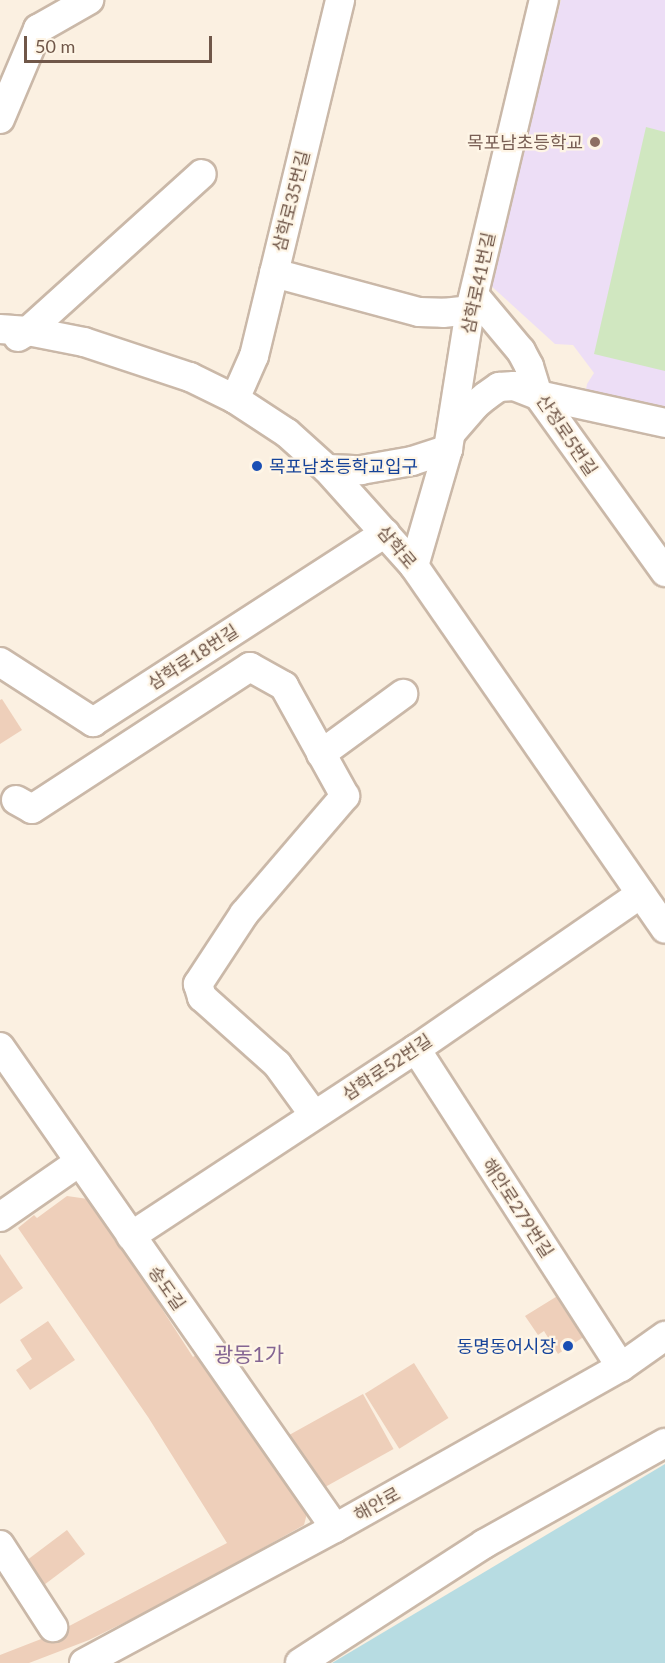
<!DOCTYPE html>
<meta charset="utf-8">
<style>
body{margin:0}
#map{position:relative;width:665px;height:1663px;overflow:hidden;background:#fbf0e1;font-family:Lato,"Noto Sans KR",sans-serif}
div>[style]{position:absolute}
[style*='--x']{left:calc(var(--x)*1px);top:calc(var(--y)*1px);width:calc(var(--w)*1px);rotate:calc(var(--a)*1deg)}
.education>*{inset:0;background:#eddef6}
.green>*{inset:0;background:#d0e7c0}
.water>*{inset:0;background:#b7dce2}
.building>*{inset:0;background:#eecfba;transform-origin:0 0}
.roads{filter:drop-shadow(2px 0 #cab8a8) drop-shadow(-2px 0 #cab8a8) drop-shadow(0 2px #cab8a8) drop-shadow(0 -2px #cab8a8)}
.minor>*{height:28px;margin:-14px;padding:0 14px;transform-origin:14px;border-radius:14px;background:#fff}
.dots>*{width:16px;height:16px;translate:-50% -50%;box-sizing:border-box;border:3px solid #fef5e6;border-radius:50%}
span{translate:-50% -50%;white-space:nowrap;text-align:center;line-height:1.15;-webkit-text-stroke:4.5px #fef5e6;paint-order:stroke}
.education-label{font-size:18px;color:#785e54}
.right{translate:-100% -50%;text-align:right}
.street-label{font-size:18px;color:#705749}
.transit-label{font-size:18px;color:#164399}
.left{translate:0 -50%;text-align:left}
.quarter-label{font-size:21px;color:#846593}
.scale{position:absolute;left:24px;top:36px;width:188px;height:27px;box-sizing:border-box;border:3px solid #705749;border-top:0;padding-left:8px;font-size:18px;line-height:21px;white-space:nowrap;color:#705749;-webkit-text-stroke:4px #fef5e6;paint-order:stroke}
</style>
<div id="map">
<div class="education">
<div style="clip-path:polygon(561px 0,665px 0,665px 412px,585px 396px,587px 384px,594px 373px,573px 345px,555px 344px,489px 284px)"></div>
</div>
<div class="green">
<div style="clip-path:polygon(646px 127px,665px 132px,665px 371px,594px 354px)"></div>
</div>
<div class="water">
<div style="clip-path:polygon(665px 1464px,665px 1663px,332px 1663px)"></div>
</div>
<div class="building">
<div style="clip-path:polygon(2px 699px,22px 730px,0 744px,0 700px)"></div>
<div style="clip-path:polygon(67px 1196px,88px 1199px,111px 1230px,193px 1357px,197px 1354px,310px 1502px,304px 1525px,168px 1601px,89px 1640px,29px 1663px,0 1663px,0 1655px,54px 1634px,227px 1543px,148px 1417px,18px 1228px,34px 1215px,37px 1218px)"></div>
<div style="clip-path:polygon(0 1254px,23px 1288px,0 1304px)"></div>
<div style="clip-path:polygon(559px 1295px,585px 1336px,558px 1354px,544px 1331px,538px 1335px,525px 1316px)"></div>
<div style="clip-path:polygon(48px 1321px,75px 1360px,30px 1390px,16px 1370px,32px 1359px,20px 1340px)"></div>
<div style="left:414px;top:1363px;width:65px;height:58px;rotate:58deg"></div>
<div style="left:363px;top:1394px;width:63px;height:88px;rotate:61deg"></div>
<div style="left:67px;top:1530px;width:30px;height:54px;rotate:53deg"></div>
</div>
<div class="roads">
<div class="minor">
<div style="--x:0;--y:119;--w:98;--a:-67.1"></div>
<div style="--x:38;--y:29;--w:59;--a:-29.6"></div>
<div style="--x:274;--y:273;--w:150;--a:15.1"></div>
<div style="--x:419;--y:312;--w:24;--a:2"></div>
<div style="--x:443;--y:313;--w:27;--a:-6"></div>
<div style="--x:474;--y:295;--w:73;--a:50"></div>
<div style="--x:521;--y:351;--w:17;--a:62"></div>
<div style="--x:529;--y:366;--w:30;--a:73"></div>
<div style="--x:538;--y:395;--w:218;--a:54.3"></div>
<div style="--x:0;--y:329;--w:28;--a:4"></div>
<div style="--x:28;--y:331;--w:57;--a:11.1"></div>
<div style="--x:84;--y:342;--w:112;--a:18.3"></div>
<div style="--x:190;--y:377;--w:50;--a:26.1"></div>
<div style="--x:235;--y:399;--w:62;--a:33.2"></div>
<div style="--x:287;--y:433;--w:54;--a:42"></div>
<div style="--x:327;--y:469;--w:130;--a:48.1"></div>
<div style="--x:414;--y:566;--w:441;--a:55.3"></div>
<div style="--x:18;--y:337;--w:12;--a:-31"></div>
<div style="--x:28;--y:331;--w:234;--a:-42.1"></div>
<div style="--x:235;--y:399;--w:47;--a:-66.2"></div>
<div style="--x:254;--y:356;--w:366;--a:-76.4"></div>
<div style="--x:451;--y:433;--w:37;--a:-49"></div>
<div style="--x:475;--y:405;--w:14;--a:-39"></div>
<div style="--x:486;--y:396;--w:16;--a:-35"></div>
<div style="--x:499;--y:387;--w:15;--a:-4"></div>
<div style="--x:514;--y:386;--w:26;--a:21"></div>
<div style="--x:538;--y:395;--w:130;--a:12.4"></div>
<div style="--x:327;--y:469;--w:34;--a:2"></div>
<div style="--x:361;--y:470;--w:52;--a:-10"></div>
<div style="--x:412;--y:461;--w:38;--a:-18"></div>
<div style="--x:414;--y:566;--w:122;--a:-73.8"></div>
<div style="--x:448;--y:449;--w:141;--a:-81"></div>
<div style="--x:470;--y:310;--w:319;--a:-76.6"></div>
<div style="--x:0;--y:662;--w:111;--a:32.8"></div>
<div style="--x:93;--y:722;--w:348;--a:-32.9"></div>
<div style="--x:321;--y:754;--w:102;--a:-36.2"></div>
<div style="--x:16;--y:800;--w:18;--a:29"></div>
<div style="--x:32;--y:809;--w:260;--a:-33.1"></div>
<div style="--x:250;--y:667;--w:39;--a:29"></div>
<div style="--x:284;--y:686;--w:126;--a:61"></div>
<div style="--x:345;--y:796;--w:155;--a:130.6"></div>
<div style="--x:244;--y:914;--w:84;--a:123.3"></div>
<div style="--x:198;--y:984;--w:14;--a:73"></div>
<div style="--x:202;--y:997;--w:101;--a:41.8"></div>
<div style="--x:277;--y:1064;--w:63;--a:54"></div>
<div style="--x:0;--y:1047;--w:586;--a:55.14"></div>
<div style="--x:416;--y:1049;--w:378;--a:57.2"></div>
<div style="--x:0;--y:1217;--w:96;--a:-34.8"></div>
<div style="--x:131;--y:1236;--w:341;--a:-33.3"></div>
<div style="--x:416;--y:1049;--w:273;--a:-34.6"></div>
<div style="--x:0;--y:1545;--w:98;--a:57.1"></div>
<div style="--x:84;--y:1663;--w:285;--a:-28.3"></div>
<div style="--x:335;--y:1528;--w:328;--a:-29.4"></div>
<div style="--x:621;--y:1367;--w:54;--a:-35.2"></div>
<div style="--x:300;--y:1663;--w:219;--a:-32.9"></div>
<div style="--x:484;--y:1544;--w:207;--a:-29.2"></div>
</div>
</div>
<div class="dots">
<div style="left:595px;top:142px;background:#8d6e63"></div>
<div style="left:257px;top:466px;background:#1a4fb4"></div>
<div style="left:568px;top:1346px;background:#1a4fb4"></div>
</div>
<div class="education-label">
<span class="right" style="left:583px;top:142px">목포남초등학교</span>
</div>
<div class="street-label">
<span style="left:291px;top:201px;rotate:-76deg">삼학로35번길</span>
<span style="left:478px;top:283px;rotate:-78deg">삼학로41번길</span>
<span style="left:567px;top:435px;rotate:56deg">산정로5번길</span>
<span style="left:397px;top:547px;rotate:50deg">삼학로</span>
<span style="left:193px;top:657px;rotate:-33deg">삼학로18번길</span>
<span style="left:387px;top:1067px;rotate:-34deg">삼학로52번길</span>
<span style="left:518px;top:1208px;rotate:57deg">해안로279번길</span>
<span style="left:167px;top:1288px;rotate:55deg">송도길</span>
<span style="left:377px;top:1504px;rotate:-29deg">해안로</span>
</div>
<div class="transit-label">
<span class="left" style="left:269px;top:466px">목포남초등학교입구</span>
<span class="right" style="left:556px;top:1346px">동명동어시장</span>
</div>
<div class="quarter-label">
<span style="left:249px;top:1354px">광동1가</span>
</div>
<div class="scale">50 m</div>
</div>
